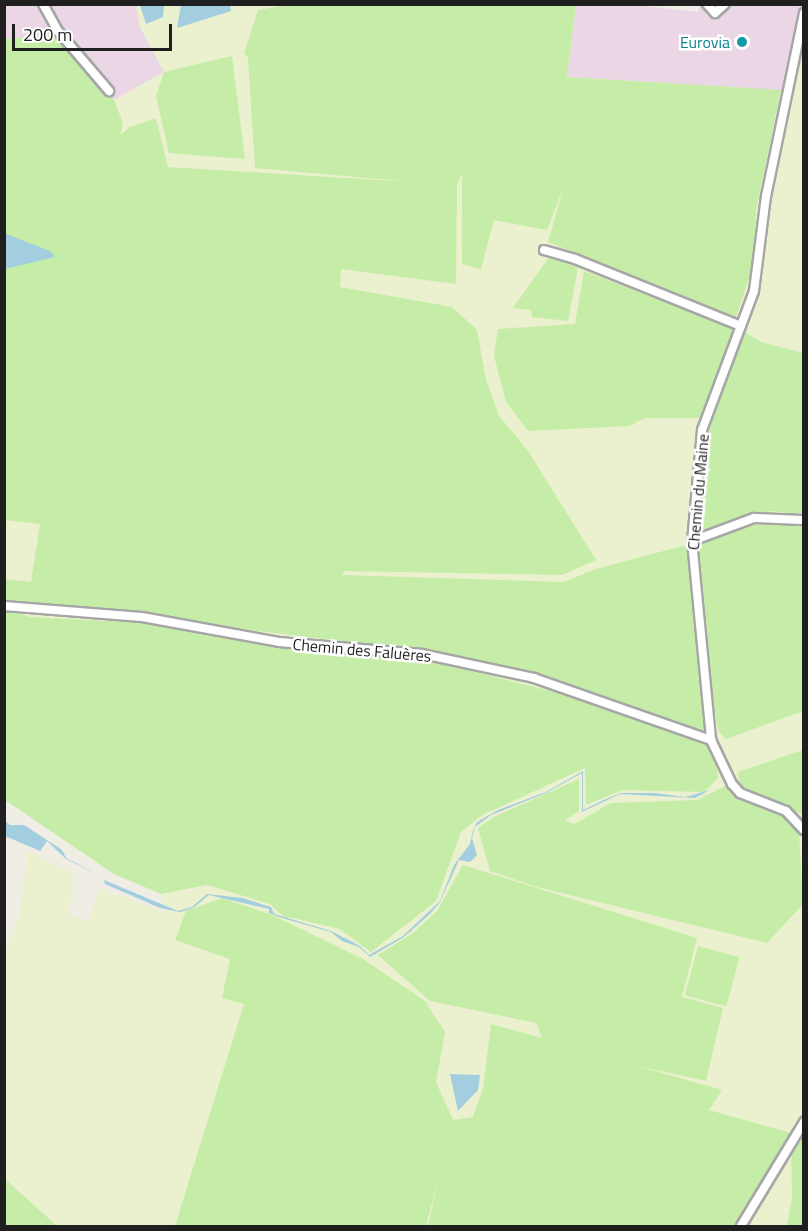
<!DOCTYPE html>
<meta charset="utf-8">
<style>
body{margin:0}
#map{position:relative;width:808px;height:1231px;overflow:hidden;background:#f0ede4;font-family:"Titillium Web",sans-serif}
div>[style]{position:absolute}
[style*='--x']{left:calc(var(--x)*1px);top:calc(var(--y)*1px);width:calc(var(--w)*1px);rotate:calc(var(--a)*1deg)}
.industrial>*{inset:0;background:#ead6e5}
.farmland>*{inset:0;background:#ebf0ce}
.grass>*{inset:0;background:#c5eda7;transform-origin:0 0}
.water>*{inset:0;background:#a2cee0}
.roads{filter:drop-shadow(2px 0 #a6a6a6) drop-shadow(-2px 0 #a6a6a6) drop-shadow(0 2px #a6a6a6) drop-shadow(0 -2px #a6a6a6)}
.minor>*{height:8px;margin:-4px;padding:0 4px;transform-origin:4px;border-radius:4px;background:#fff}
.dots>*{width:16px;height:16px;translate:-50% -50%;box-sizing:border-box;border:3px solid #fff;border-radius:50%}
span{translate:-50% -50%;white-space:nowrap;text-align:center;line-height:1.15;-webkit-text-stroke:5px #fff;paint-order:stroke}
.culture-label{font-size:16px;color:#0d838f}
.right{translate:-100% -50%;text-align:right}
.street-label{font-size:16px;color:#1f1f1f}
.frame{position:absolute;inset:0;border:6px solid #1f1f1f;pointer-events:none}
.scale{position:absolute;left:12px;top:24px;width:160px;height:27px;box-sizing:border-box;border:3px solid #1f1f1f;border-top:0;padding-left:8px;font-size:18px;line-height:21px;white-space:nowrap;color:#1f1f1f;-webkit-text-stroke:4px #fff;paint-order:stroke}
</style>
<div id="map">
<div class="industrial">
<div style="clip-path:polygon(5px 5px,136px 5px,140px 27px,164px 72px,114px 100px,56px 35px,5px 39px)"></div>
<div style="clip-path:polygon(576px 5px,636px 5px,698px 12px,700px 5px,803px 5px,803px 32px,791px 91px,567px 77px)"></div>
</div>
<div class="farmland">
<div style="clip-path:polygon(136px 5px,576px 5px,567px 77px,791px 91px,803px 32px,804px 1112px,792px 1126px,792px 1197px,787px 1226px,5px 1226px,5px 954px,19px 918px,28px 851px,74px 874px,69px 914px,88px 922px,99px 888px,167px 913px,161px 894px,114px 874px,5px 800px,5px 39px,56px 35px,114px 100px,164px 72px,140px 27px)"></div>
</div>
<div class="grass">
<div style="clip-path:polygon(287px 5px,576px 5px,567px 77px,781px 90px,756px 211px,755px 261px,736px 317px,548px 242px,564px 186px,547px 230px,494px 220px,481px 269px,462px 264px,462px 173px,457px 185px,456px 284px,341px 269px,340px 287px,452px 307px,477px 330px,486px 380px,499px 416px,528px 451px,596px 560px,562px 575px,344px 571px,342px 575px,564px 582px,596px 569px,686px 545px,708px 734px,532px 673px,443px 653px,5px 601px,5px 579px,31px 582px,40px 524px,5px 520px,5px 39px,56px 35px,114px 100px,123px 123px,120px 135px,130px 127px,156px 118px,168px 167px,412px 182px,255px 168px,248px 57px,244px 53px,258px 10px)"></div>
<div style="clip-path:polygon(232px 56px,245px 159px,169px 153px,156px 96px,164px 72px)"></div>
<div style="clip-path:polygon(550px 256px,578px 268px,568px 321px,532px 317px,531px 310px,513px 308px)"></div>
<div style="clip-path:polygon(584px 271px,735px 329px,700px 418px,645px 418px,629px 426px,528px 431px,506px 402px,494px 356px,498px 329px,575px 324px)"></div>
<div style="clip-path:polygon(745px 332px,761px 342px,803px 353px,803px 515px,769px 511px,696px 533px,708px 433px)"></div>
<div style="clip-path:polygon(767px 521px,803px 525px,803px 711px,726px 739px,718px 730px,694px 578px,697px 543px)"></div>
<div style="clip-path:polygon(5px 610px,31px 617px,183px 625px,349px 653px,420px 658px,586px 700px,703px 741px,715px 756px,718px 778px,704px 792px,622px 790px,586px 805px,585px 761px,585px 768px,482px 815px,461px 832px,436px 901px,371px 952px,340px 929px,288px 917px,287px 920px,270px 904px,207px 885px,161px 894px,114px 874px,5px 800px)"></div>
<div style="clip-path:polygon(803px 750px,803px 814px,768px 801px,739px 784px,738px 772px)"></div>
<div style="clip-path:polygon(579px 779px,579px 811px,565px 820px,574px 824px,611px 803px,697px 800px,727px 785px,756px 806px,786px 817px,799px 833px,803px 904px,767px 943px,537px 887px,490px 871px,478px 828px,494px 817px)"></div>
<div style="clip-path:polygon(463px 865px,697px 938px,682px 997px,723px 1008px,706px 1081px,638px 1066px,722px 1090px,709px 1110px,791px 1133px,803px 1112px,803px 1226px,787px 1226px,792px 1197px,791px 1134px,733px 1226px,428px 1226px,439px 1177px,426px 1226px,175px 1226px,244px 1004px,222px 998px,230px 959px,175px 940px,186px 911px,222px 898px,272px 915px,363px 959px,425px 1001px,445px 1032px,436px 1082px,453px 1120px,473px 1117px,483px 1089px,491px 1024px,542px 1038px,536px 1023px,430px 1001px,378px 955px,413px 933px,437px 911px)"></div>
<div style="left:698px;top:946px;width:43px;height:51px;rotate:15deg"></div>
<div style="clip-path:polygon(5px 1179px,57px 1226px,5px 1226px)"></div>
</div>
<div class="water">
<div style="clip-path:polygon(140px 5px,164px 5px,163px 17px,146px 24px)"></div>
<div style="clip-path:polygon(181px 5px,230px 5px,231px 11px,177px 28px)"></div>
<div style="clip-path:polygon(4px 233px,50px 251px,55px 257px,5px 269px)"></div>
<div style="clip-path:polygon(583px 771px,583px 810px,606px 799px,621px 793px,654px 793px,685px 797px,710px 790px,695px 798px,620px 794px,582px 812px,582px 773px,546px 793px,491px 815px,475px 827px,472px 838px,477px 855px,470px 862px,459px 860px,440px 902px,431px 913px,404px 937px,370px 957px,359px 947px,342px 941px,331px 932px,279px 917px,269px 913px,269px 909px,209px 895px,193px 908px,180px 912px,160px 908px,105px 884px,104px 880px,178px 911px,192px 907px,207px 894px,242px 898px,271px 907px,274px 914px,331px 931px,360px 946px,369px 955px,403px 936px,440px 901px,454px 865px,470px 844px,473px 831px,477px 822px,498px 810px,546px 792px)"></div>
<div style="clip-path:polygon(4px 820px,10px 825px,24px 825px,62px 850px,66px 858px,103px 877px,66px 859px,47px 841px,40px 851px,5px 836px)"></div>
<div style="clip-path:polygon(450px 1074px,480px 1075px,478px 1090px,458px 1111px)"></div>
</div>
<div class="roads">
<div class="minor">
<div style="--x:43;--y:4;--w:31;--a:61"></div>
<div style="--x:58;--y:31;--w:79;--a:49.6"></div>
<div style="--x:707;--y:4;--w:12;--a:48"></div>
<div style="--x:715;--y:13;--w:13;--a:-42"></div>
<div style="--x:804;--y:13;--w:187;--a:101.7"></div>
<div style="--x:766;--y:196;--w:96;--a:97.2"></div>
<div style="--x:754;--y:291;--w:148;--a:110.5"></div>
<div style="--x:702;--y:430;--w:111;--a:95.1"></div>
<div style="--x:692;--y:541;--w:200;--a:84.5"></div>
<div style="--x:711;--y:740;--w:49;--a:64.5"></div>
<div style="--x:732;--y:784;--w:12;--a:48"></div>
<div style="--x:740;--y:793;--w:49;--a:21.4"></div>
<div style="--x:786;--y:811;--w:26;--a:47"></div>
<div style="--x:544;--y:250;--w:32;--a:16"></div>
<div style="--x:575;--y:259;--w:179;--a:22"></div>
<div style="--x:692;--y:541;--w:66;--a:-20.4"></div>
<div style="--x:754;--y:518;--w:50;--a:2.3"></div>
<div style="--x:4;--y:606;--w:138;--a:4.6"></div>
<div style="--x:142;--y:617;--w:139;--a:10.3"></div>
<div style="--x:279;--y:642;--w:144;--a:4.8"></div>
<div style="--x:422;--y:654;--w:115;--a:12.1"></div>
<div style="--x:534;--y:678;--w:188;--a:19.3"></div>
<div style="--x:741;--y:1226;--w:122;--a:-58.8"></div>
</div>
</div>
<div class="dots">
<div style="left:742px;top:42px;background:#0f9aa8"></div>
</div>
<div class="culture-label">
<span class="right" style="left:730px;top:42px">Eurovia</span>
</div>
<div class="street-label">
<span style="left:698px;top:492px;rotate:-85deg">Chemin du Maine</span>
<span style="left:362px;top:650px;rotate:5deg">Chemin des Faluères</span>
</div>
<div class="frame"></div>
<div class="scale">200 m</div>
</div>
